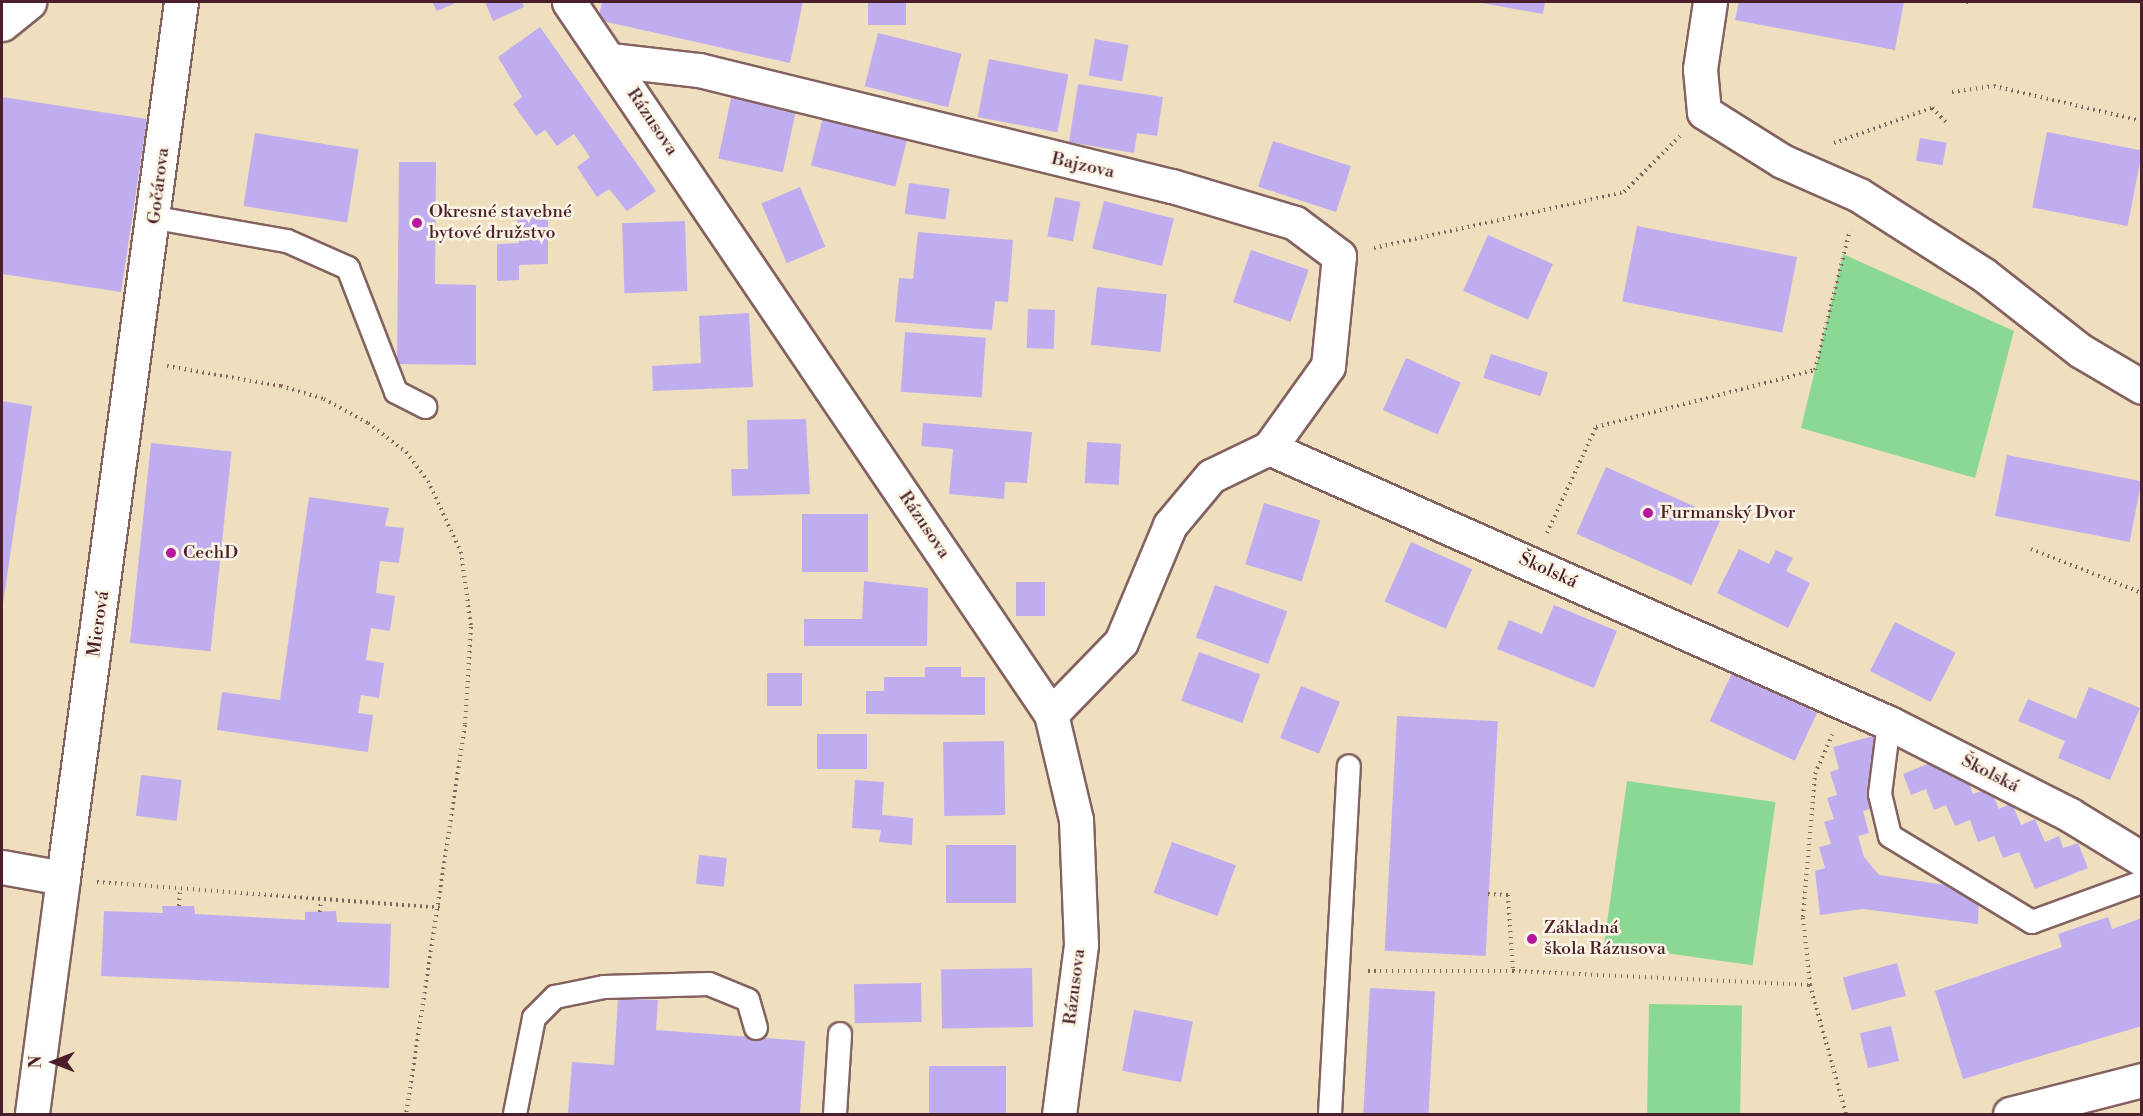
<!DOCTYPE html>
<meta charset="utf-8">
<style>
body{margin:0}
#map{position:relative;width:2143px;height:1116px;overflow:hidden;background:#efdfbf;font-family:"Libre Bodoni",serif}
div>[style]{position:absolute}
[style*='--x']{left:calc(var(--x)*1px);top:calc(var(--y)*1px);width:calc(var(--w)*1px);rotate:calc(var(--a)*1deg)}
.green>*{inset:0;background:#8bd794;transform-origin:0 0}
.building>*{inset:0;background:#c0adf0;transform-origin:0 0}
.path>*{height:4px;margin-top:-2px;transform-origin:0;background:repeating-linear-gradient(90deg,#84625f 0 1.5px,transparent 0 6px)}
.roads{filter:drop-shadow(2px 0 #84625f) drop-shadow(-2px 0 #84625f) drop-shadow(0 2px #84625f) drop-shadow(0 -2px #84625f)}
.lane>*{height:22px;margin:-11px;padding:0 11px;transform-origin:11px;border-radius:11px;background:#fff}
.street>*{height:33px;margin:-16.5px;padding:0 16.5px;transform-origin:16.5px;border-radius:16.5px;background:#fff}
.dots>*{width:16px;height:16px;translate:-50% -50%;box-sizing:border-box;border:3px solid #fcf5e5;border-radius:50%}
span{translate:-50% -50%;white-space:nowrap;text-align:center;line-height:1.15;-webkit-text-stroke:5px #fcf5e5;paint-order:stroke}
.street-label{font-size:18px;color:#4a1f2b}
.poi-label{font-size:18px;color:#4a1f2b}
.left{translate:0 -50%;text-align:left}
.frame{position:absolute;inset:0;border:3px solid #4a1f2b;pointer-events:none}
.north{position:absolute;left:24px;top:1032px;width:60px;height:60px;-webkit-text-stroke:4px #fcf5e5;paint-order:stroke;rotate:270deg;font-size:16px;font-weight:700;line-height:24px;text-align:center;color:#4a1f2b}
.north::after{content:'';display:block;margin:auto;width:21px;height:27px;background:#4a1f2b;clip-path:polygon(50% 0,100% 100%,50% 72%,0 100%)}
</style>
<div id="map">
<div class="green">
<div style="clip-path:polygon(1843px 254px,2014px 331px,1975px 478px,1801px 428px)"></div>
<div style="left:1627px;top:781px;width:150px;height:165px;rotate:8deg"></div>
<div style="left:1649px;top:1004px;width:93px;height:110px;rotate:1deg"></div>
</div>
<div class="building">
<div style="clip-path:polygon(432px 2px,458px 2px,437px 11px)"></div>
<div style="clip-path:polygon(485px 2px,522px 2px,524px 7px,493px 21px)"></div>
<div style="clip-path:polygon(602px 2px,803px 2px,790px 63px,598px 20px)"></div>
<div style="left:868px;top:2px;width:38px;height:23px"></div>
<div style="clip-path:polygon(1476px 2px,1545px 2px,1543px 14px)"></div>
<div style="clip-path:polygon(1739px 2px,1904px 2px,1895px 50px,1735px 20px)"></div>
<div style="clip-path:polygon(540px 27px,656px 191px,627px 211px,609px 189px,597px 197px,577px 167px,590px 157px,574px 134px,557px 146px,545px 130px,536px 136px,513px 104px,522px 97px,498px 57px)"></div>
<div style="left:878px;top:33px;width:86px;height:55px;rotate:14deg"></div>
<div style="left:1095px;top:39px;width:34px;height:37px;rotate:10deg"></div>
<div style="left:989px;top:59px;width:81px;height:59px;rotate:11deg"></div>
<div style="clip-path:polygon(1078px 84px,1163px 97px,1157px 136px,1137px 133px,1134px 153px,1069px 142px)"></div>
<div style="left:732px;top:94px;width:66px;height:66px;rotate:12deg"></div>
<div style="clip-path:polygon(2px 97px,147px 119px,121px 292px,2px 274px)"></div>
<div style="left:823px;top:117px;width:87px;height:50px;rotate:14deg"></div>
<div style="left:2047px;top:132px;width:97px;height:77px;rotate:11deg"></div>
<div style="left:255px;top:133px;width:105px;height:74px;rotate:9deg"></div>
<div style="left:1920px;top:138px;width:27px;height:23px;rotate:10deg"></div>
<div style="left:1273px;top:141px;width:82px;height:48px;rotate:18deg"></div>
<div style="clip-path:polygon(399px 162px,436px 162px,435px 284px,476px 285px,476px 365px,397px 364px)"></div>
<div style="left:909px;top:183px;width:41px;height:31px;rotate:8deg"></div>
<div style="left:800px;top:187px;width:65px;height:42px;rotate:67deg"></div>
<div style="left:1055px;top:197px;width:26px;height:40px;rotate:11deg"></div>
<div style="left:1104px;top:201px;width:72px;height:49px;rotate:14deg"></div>
<div style="clip-path:polygon(517px 216px,548px 216px,548px 264px,519px 265px,519px 280px,497px 281px,497px 244px,519px 243px)"></div>
<div style="left:685px;top:221px;width:70px;height:63px;rotate:88deg"></div>
<div style="left:1637px;top:226px;width:163px;height:77px;rotate:11deg"></div>
<div style="clip-path:polygon(918px 232px,1013px 240px,1008px 302px,995px 301px,992px 330px,895px 322px,899px 278px,913px 279px)"></div>
<div style="left:1488px;top:235px;width:71px;height:61px;rotate:24deg"></div>
<div style="left:1251px;top:250px;width:61px;height:55px;rotate:19deg"></div>
<div style="left:1097px;top:287px;width:70px;height:58px;rotate:6deg"></div>
<div style="left:1028px;top:309px;width:27px;height:39px;rotate:2deg"></div>
<div style="clip-path:polygon(749px 313px,753px 387px,653px 391px,652px 366px,701px 363px,699px 316px)"></div>
<div style="left:905px;top:332px;width:81px;height:60px;rotate:4deg"></div>
<div style="left:1491px;top:354px;width:60px;height:25px;rotate:18deg"></div>
<div style="left:1406px;top:358px;width:60px;height:57px;rotate:24deg"></div>
<div style="clip-path:polygon(2px 401px,32px 406px,3px 604px,2px 604px)"></div>
<div style="clip-path:polygon(806px 419px,810px 494px,732px 496px,731px 469px,748px 469px,747px 420px)"></div>
<div style="clip-path:polygon(923px 423px,1032px 432px,1027px 483px,1005px 482px,1004px 499px,949px 494px,953px 449px,921px 446px)"></div>
<div style="left:1087px;top:442px;width:34px;height:41px;rotate:3deg"></div>
<div style="left:151px;top:443px;width:81px;height:201px;rotate:6deg"></div>
<div style="left:2007px;top:455px;width:137px;height:62px;rotate:11deg"></div>
<div style="left:1606px;top:467px;width:126px;height:73px;rotate:24deg"></div>
<div style="clip-path:polygon(309px 497px,389px 508px,385px 526px,404px 528px,399px 563px,380px 561px,376px 593px,395px 596px,390px 631px,371px 628px,366px 660px,384px 663px,379px 698px,361px 695px,358px 713px,373px 715px,368px 752px,217px 730px,222px 692px,280px 700px)"></div>
<div style="left:1264px;top:503px;width:59px;height:64px;rotate:17deg"></div>
<div style="left:802px;top:514px;width:66px;height:58px"></div>
<div style="left:1411px;top:542px;width:67px;height:65px;rotate:24deg"></div>
<div style="clip-path:polygon(1739px 549px,1769px 564px,1776px 550px,1793px 558px,1786px 571px,1810px 583px,1788px 628px,1717px 593px)"></div>
<div style="clip-path:polygon(864px 581px,928px 588px,927px 646px,804px 646px,804px 619px,862px 619px)"></div>
<div style="left:1016px;top:582px;width:29px;height:34px"></div>
<div style="left:1215px;top:585px;width:77px;height:56px;rotate:20deg"></div>
<div style="clip-path:polygon(1554px 605px,1617px 631px,1594px 688px,1497px 649px,1509px 620px,1542px 634px)"></div>
<div style="left:1895px;top:622px;width:68px;height:55px;rotate:27deg"></div>
<div style="left:1199px;top:652px;width:65px;height:52px;rotate:20deg"></div>
<div style="clip-path:polygon(925px 667px,961px 667px,961px 677px,985px 677px,985px 715px,866px 714px,866px 691px,884px 691px,884px 677px,925px 677px)"></div>
<div style="left:767px;top:673px;width:35px;height:33px"></div>
<div style="left:1732px;top:673px;width:94px;height:53px;rotate:25deg"></div>
<div style="left:1301px;top:686px;width:42px;height:56px;rotate:22deg"></div>
<div style="clip-path:polygon(2089px 687px,2140px 708px,2110px 780px,2058px 758px,2065px 741px,2018px 721px,2028px 699px,2076px 719px)"></div>
<div style="left:1397px;top:716px;width:101px;height:235px;rotate:3deg"></div>
<div style="left:817px;top:734px;width:50px;height:35px"></div>
<div style="clip-path:polygon(1873px 736px,1879px 758px,1870px 761px,1877px 784px,1867px 786px,1874px 808px,1863px 811px,1869px 833px,1858px 836px,1864px 857px,1879px 875px,1979px 890px,1978px 924px,1863px 909px,1820px 915px,1815px 871px,1825px 868px,1819px 847px,1831px 844px,1824px 822px,1834px 819px,1827px 798px,1837px 795px,1830px 772px,1839px 769px,1833px 747px)"></div>
<div style="left:1004px;top:741px;width:74px;height:61px;rotate:89deg"></div>
<div style="clip-path:polygon(1945px 757px,1953px 778px,1965px 773px,1973px 794px,1990px 788px,1999px 809px,2012px 803px,2021px 825px,2035px 819px,2045px 842px,2059px 836px,2063px 848px,2078px 843px,2088px 868px,2035px 889px,2019px 852px,2003px 858px,1994px 836px,1978px 842px,1970px 820px,1955px 826px,1946px 805px,1934px 810px,1926px 789px,1911px 795px,1903px 774px)"></div>
<div style="left:141px;top:775px;width:41px;height:41px;rotate:7deg"></div>
<div style="clip-path:polygon(855px 780px,884px 782px,882px 815px,913px 818px,912px 845px,879px 842px,881px 830px,852px 828px)"></div>
<div style="left:1172px;top:842px;width:68px;height:54px;rotate:20deg"></div>
<div style="left:946px;top:845px;width:70px;height:58px"></div>
<div style="left:699px;top:855px;width:28px;height:29px;rotate:6deg"></div>
<div style="clip-path:polygon(162px 906px,194px 906px,195px 914px,305px 920px,305px 912px,336px 911px,337px 922px,391px 924px,389px 988px,101px 976px,104px 911px,163px 913px)"></div>
<div style="clip-path:polygon(2108px 917px,2112px 929px,2142px 918px,2142px 1026px,1963px 1079px,1935px 991px,2062px 947px,2058px 934px)"></div>
<div style="left:1897px;top:963px;width:34px;height:56px;rotate:75deg"></div>
<div style="left:1032px;top:968px;width:59px;height:91px;rotate:89deg"></div>
<div style="left:921px;top:983px;width:39px;height:67px;rotate:89deg"></div>
<div style="left:1370px;top:988px;width:65px;height:126px;rotate:3deg"></div>
<div style="clip-path:polygon(618px 998px,658px 1000px,656px 1030px,805px 1041px,800px 1114px,568px 1114px,572px 1062px,614px 1065px)"></div>
<div style="left:1134px;top:1010px;width:60px;height:62px;rotate:11deg"></div>
<div style="left:1891px;top:1026px;width:36px;height:32px;rotate:77deg"></div>
<div style="left:1006px;top:1066px;width:48px;height:77px;rotate:90deg"></div>
</div>
<div class="path">
<div style="--x:1968;--y:2;--w:2;--a:63"></div>
<div style="--x:1952;--y:92;--w:42;--a:-8.1"></div>
<div style="--x:1994;--y:86;--w:152;--a:13.3"></div>
<div style="--x:1834;--y:143;--w:104;--a:-19.7"></div>
<div style="--x:1932;--y:108;--w:21;--a:45"></div>
<div style="--x:1374;--y:248;--w:256;--a:-12.6"></div>
<div style="--x:1624;--y:192;--w:79;--a:-45"></div>
<div style="--x:167;--y:366;--w:116;--a:10"></div>
<div style="--x:281;--y:386;--w:45;--a:16.8"></div>
<div style="--x:324;--y:399;--w:50;--a:28.6"></div>
<div style="--x:368;--y:423;--w:48;--a:37.3"></div>
<div style="--x:406;--y:452;--w:36;--a:53"></div>
<div style="--x:428;--y:481;--w:78;--a:65.1"></div>
<div style="--x:461;--y:552;--w:76;--a:82.4"></div>
<div style="--x:471;--y:627;--w:98;--a:93.5"></div>
<div style="--x:465;--y:725;--w:393;--a:98.6"></div>
<div style="--x:1547;--y:533;--w:117;--a:-65.2"></div>
<div style="--x:1596;--y:427;--w:226;--a:-14.6"></div>
<div style="--x:1815;--y:370;--w:144;--a:-76"></div>
<div style="--x:2031;--y:549;--w:119;--a:21.6"></div>
<div style="--x:97;--y:882;--w:344;--a:4.3"></div>
<div style="--x:1488;--y:894;--w:20;--a:3"></div>
<div style="--x:1508;--y:895;--w:76;--a:86.2"></div>
<div style="--x:179;--y:906;--w:14;--a:-86"></div>
<div style="--x:320;--y:912;--w:11;--a:-85"></div>
<div style="--x:1368;--y:971;--w:145;--a:0"></div>
<div style="--x:1513;--y:971;--w:297;--a:2.7"></div>
<div style="--x:1810;--y:985;--w:134;--a:74.4"></div>
<div style="--x:1810;--y:985;--w:68;--a:-95.9"></div>
<div style="--x:1803;--y:917;--w:144;--a:-85.2"></div>
<div style="--x:1815;--y:774;--w:43;--a:-66.4"></div>
</div>
<div class="roads">
<div class="lane">
<div style="--x:156;--y:218;--w:133;--a:10"></div>
<div style="--x:287;--y:241;--w:67;--a:23.9"></div>
<div style="--x:348;--y:268;--w:133;--a:68.8"></div>
<div style="--x:396;--y:392;--w:33;--a:27"></div>
<div style="--x:1889;--y:723;--w:72;--a:97.2"></div>
<div style="--x:1880;--y:794;--w:43;--a:76.6"></div>
<div style="--x:1890;--y:836;--w:166;--a:31.2"></div>
<div style="--x:2032;--y:922;--w:117;--a:-20"></div>
<div style="--x:515;--y:1114;--w:98;--a:-78.8"></div>
<div style="--x:534;--y:1018;--w:30;--a:-45"></div>
<div style="--x:555;--y:997;--w:50;--a:-11.5"></div>
<div style="--x:604;--y:987;--w:105;--a:-1.6"></div>
<div style="--x:709;--y:984;--w:42;--a:22.3"></div>
<div style="--x:748;--y:1000;--w:29;--a:74"></div>
<div style="--x:835;--y:1114;--w:80;--a:-86.4"></div>
<div style="--x:1330;--y:1114;--w:348;--a:-86.9"></div>
</div>
<div class="street">
<div style="--x:569;--y:2;--w:860;--a:55.9"></div>
<div style="--x:1051;--y:714;--w:109;--a:76.7"></div>
<div style="--x:1076;--y:820;--w:125;--a:87.7"></div>
<div style="--x:1081;--y:945;--w:170;--a:97.4"></div>
<div style="--x:1710;--y:2;--w:68;--a:98.5"></div>
<div style="--x:1700;--y:69;--w:43;--a:84.7"></div>
<div style="--x:1704;--y:112;--w:92;--a:32.1"></div>
<div style="--x:1782;--y:161;--w:84;--a:23.8"></div>
<div style="--x:1859;--y:195;--w:148;--a:32.6"></div>
<div style="--x:1984;--y:275;--w:123;--a:38.1"></div>
<div style="--x:2081;--y:351;--w:71;--a:30.5"></div>
<div style="--x:2;--y:24;--w:35;--a:-39"></div>
<div style="--x:610;--y:60;--w:90;--a:6.4"></div>
<div style="--x:699;--y:70;--w:487;--a:13.8"></div>
<div style="--x:1172;--y:186;--w:128;--a:16.7"></div>
<div style="--x:1295;--y:223;--w:55;--a:36.9"></div>
<div style="--x:1339;--y:256;--w:111;--a:95.7"></div>
<div style="--x:1328;--y:366;--w:101;--a:125.7"></div>
<div style="--x:1269;--y:448;--w:64;--a:154.2"></div>
<div style="--x:1211;--y:476;--w:64;--a:129.9"></div>
<div style="--x:1170;--y:525;--w:127;--a:112.7"></div>
<div style="--x:1121;--y:642;--w:100;--a:134.2"></div>
<div style="--x:1269;--y:448;--w:678;--a:23.92"></div>
<div style="--x:1889;--y:723;--w:203;--a:26.9"></div>
<div style="--x:2070;--y:815;--w:84;--a:31.4"></div>
<div style="--x:2;--y:867;--w:62;--a:10.2"></div>
<div style="--x:63;--y:878;--w:238;--a:97.5"></div>
<div style="--x:63;--y:878;--w:884;--a:-82.33"></div>
<div style="--x:2010;--y:1114;--w:136;--a:-14.4"></div>
</div>
</div>
<div class="dots">
<div style="left:417px;top:223px;background:#b5179e"></div>
<div style="left:1648px;top:513px;background:#b5179e"></div>
<div style="left:171px;top:553px;background:#b5179e"></div>
<div style="left:1532px;top:939px;background:#b5179e"></div>
</div>
<div class="street-label">
<span style="left:652px;top:122px;rotate:56deg">Rázusova</span>
<span style="left:1083px;top:166px;rotate:13deg">Bajzova</span>
<span style="left:159px;top:186px;rotate:-83deg">Gočárova</span>
<span style="left:924px;top:525px;rotate:56deg">Rázusova</span>
<span style="left:1548px;top:571px;rotate:24deg">Školská</span>
<span style="left:99px;top:624px;rotate:-82deg">Mierová</span>
<span style="left:1990px;top:774px;rotate:27deg">Školská</span>
<span style="left:1075px;top:987px;rotate:-83deg">Rázusova</span>
</div>
<div class="poi-label">
<span class="left" style="left:429px;top:223px">Okresné stavebné<br>bytové družstvo</span>
<span class="left" style="left:1660px;top:513px">Furmanský Dvor</span>
<span class="left" style="left:183px;top:553px">CechD</span>
<span class="left" style="left:1544px;top:939px">Základná<br>škola Rázusova</span>
</div>
<div class="frame"></div>
<div class="north">N</div>
</div>
